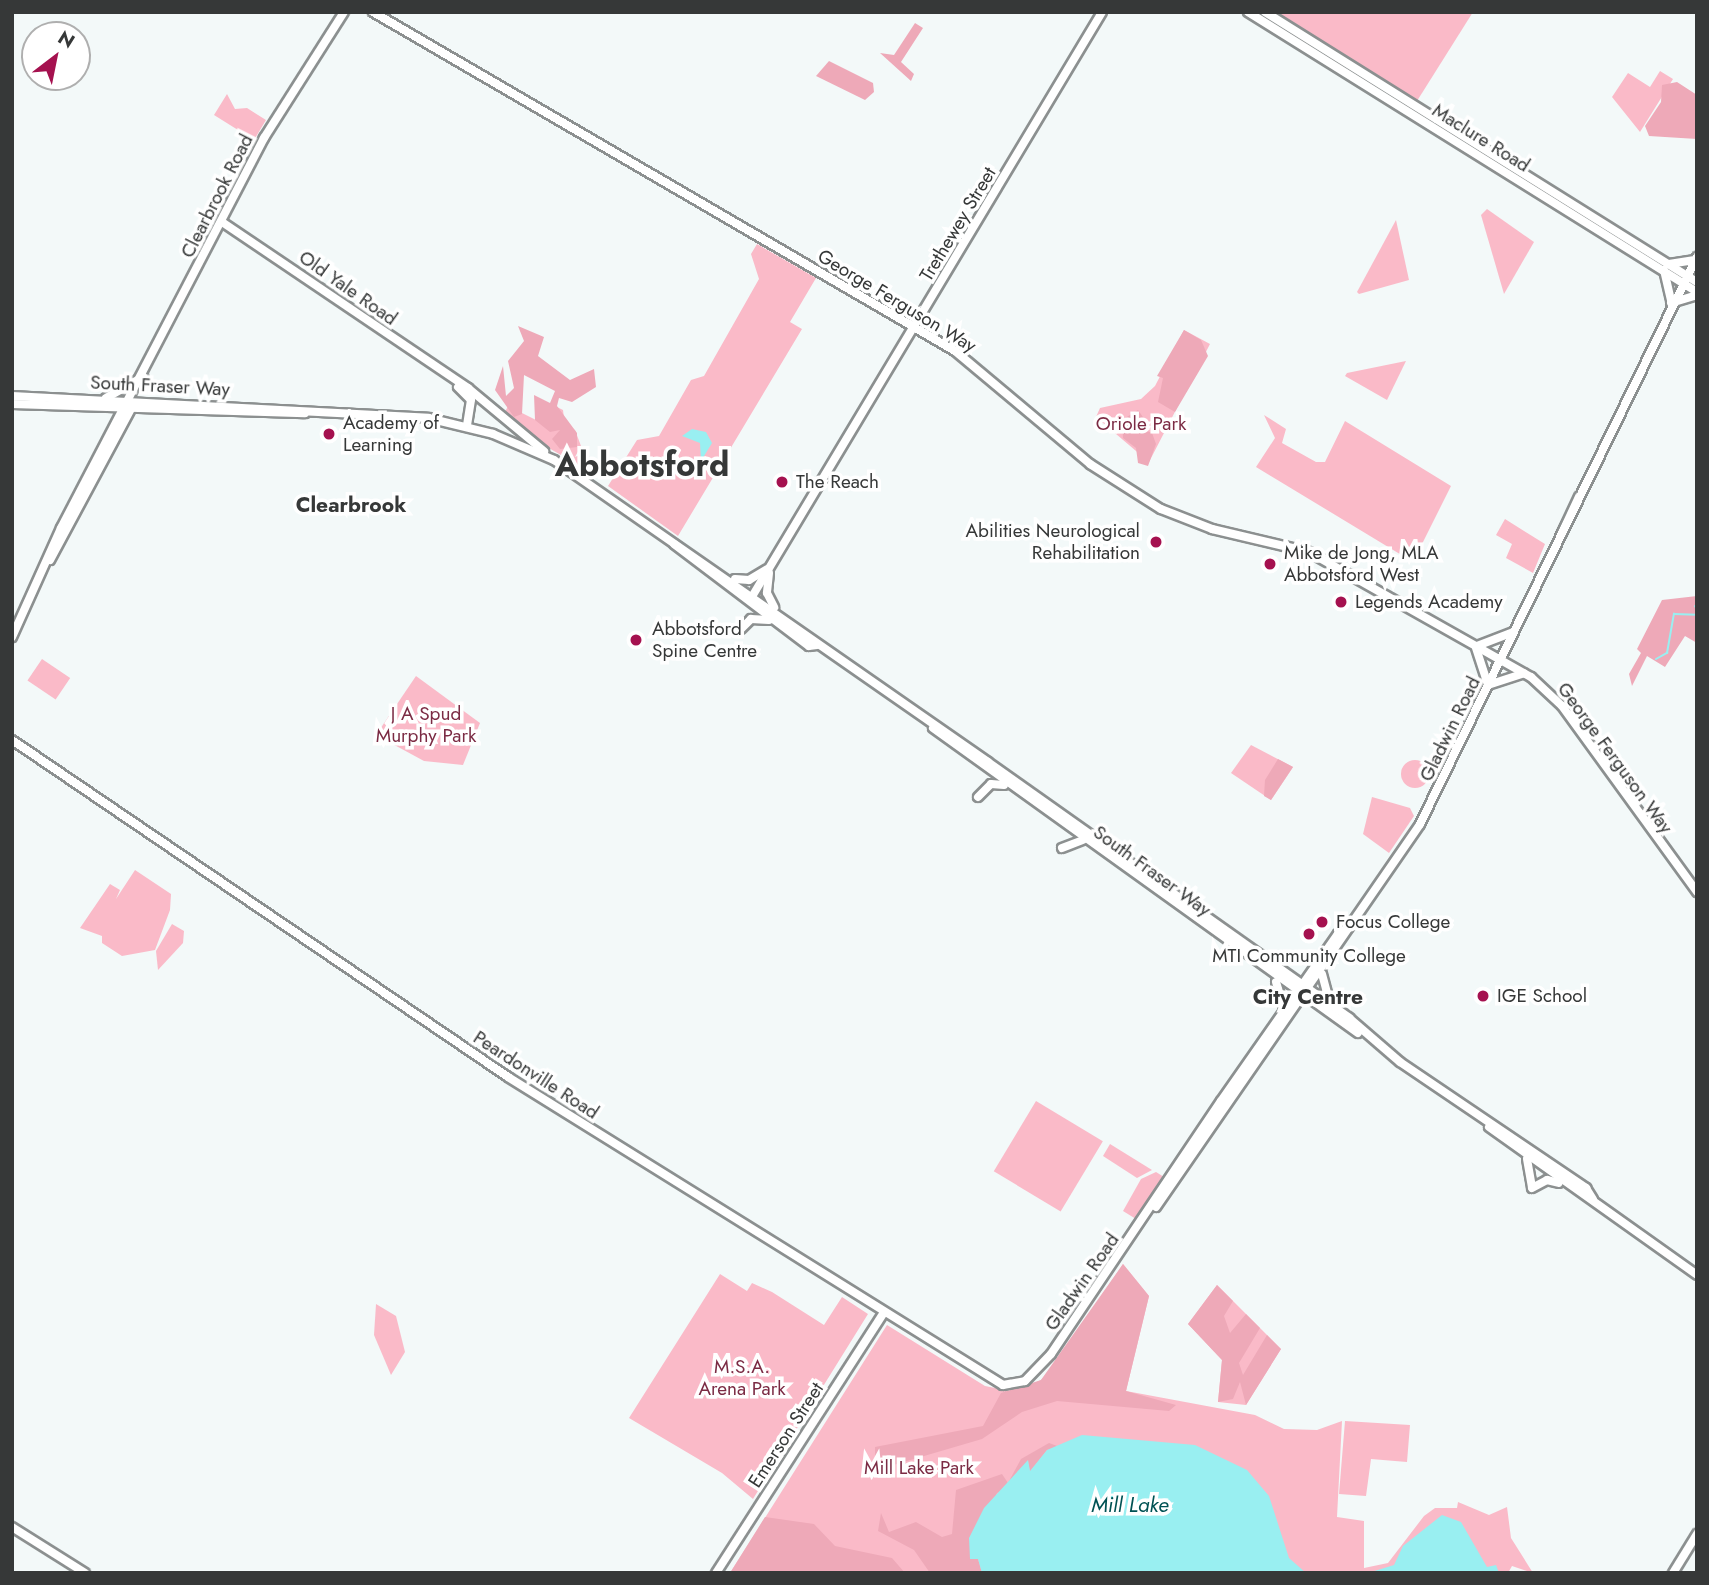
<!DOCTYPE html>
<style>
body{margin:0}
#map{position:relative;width:1709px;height:1585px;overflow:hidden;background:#f3f9f9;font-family:Jost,sans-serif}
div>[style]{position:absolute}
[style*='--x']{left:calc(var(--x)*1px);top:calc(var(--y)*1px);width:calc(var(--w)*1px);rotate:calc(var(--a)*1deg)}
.green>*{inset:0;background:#fabac8;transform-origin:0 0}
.round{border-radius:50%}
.forest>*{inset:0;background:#eea9b8}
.water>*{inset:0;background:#99eff1}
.stream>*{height:2px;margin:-1px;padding:0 1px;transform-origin:1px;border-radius:1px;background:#99eff1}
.roads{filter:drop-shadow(2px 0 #8c9090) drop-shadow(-2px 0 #8c9090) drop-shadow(0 2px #8c9090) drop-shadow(0 -2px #8c9090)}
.secondary>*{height:8px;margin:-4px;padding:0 4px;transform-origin:4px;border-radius:4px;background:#fff}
.dots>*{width:19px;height:19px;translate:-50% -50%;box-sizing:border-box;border:4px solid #fff;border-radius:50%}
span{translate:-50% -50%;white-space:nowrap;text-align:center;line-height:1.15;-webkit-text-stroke:7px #fff;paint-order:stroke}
.street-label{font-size:19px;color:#363838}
.poi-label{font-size:19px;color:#363838}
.left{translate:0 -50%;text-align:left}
.right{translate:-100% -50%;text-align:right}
.park-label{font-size:19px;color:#7b2b44}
.neighbourhood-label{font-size:21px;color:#363838;font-weight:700}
.water-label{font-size:21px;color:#005254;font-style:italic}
.town-label{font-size:33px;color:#363838;font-weight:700}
.frame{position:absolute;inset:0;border:14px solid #363838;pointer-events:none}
.north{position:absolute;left:21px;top:21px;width:70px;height:70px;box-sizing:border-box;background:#fff;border:2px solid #afafaf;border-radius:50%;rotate:32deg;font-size:19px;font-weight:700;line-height:28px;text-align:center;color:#363838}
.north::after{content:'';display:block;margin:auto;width:24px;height:32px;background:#a5114f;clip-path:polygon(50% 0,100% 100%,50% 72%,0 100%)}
</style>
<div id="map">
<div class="green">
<div style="clip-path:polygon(1275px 12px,1473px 12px,1417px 101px)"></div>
<div style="clip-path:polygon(1660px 71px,1673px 79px,1640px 132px,1612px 97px,1628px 73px,1650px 87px)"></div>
<div style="clip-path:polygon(227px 94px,235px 109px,247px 108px,266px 120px,254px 140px,214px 115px)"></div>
<div style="clip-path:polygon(1487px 209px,1534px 242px,1504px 294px,1481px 215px)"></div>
<div style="clip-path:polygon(1396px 220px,1409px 280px,1359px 294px,1357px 292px)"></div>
<div style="clip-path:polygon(757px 244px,816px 278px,790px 322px,802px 329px,678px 536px,608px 486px,637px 440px,659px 436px,691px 380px,704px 376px,759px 279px,751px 254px)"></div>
<div style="clip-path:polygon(1184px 330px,1210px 344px,1149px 462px,1096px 417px,1100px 408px,1141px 399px,1155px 386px)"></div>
<div style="clip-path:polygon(1406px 361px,1387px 400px,1345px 376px,1347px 373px)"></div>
<div style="clip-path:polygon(549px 403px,563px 410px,565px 426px,575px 430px,581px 446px,575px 457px,584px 453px,596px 461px,606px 473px,601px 478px,540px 443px,505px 412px,508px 406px,540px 422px)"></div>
<div style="clip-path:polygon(1264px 415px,1286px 429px,1282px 443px,1316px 462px,1325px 462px,1345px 421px,1451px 486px,1413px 562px,1256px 467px,1275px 438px)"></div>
<div style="clip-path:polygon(1505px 519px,1545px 544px,1533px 573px,1506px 558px,1512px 544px,1496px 535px)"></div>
<div style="left:42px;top:659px;width:34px;height:26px;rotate:34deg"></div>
<div style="clip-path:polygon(416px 676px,480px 723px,463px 765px,424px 761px,376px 735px)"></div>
<div style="clip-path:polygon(1251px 745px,1293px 767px,1271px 800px,1231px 773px)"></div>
<div class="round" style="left:1401px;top:760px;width:28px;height:28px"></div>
<div style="clip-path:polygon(1372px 797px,1410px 808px,1414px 816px,1389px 853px,1363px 834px)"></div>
<div style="clip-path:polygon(135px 870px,171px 894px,170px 910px,155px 950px,122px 956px,102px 943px,102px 936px,80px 928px,110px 884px,120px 890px,116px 899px)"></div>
<div style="clip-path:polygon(172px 924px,184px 931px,183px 943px,158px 970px,156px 951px)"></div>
<div style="left:1036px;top:1101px;width:78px;height:82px;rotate:31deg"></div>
<div style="clip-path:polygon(1110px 1144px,1152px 1170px,1137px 1178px,1103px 1156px)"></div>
<div style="clip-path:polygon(1156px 1172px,1164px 1177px,1136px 1219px,1123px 1211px,1141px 1179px)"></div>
<div style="clip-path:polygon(1123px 1264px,1149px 1296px,1126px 1391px,1255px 1415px,1284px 1429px,1317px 1430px,1342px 1421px,1337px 1517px,1364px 1521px,1364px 1568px,1388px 1563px,1424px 1516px,1435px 1508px,1457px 1508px,1458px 1502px,1489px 1515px,1507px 1507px,1511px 1538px,1533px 1573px,1512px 1566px,1508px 1573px,730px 1573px,887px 1325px,985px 1386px,1015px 1392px,1041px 1380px,1058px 1360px)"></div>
<div style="clip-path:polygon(720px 1274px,747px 1291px,752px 1283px,772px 1292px,824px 1325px,842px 1297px,868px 1314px,753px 1499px,722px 1473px,629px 1418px)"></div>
<div style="clip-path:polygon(1217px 1285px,1281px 1349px,1246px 1405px,1218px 1402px,1222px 1360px,1188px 1324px)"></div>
<div style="clip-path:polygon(376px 1304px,396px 1316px,405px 1352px,391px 1375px,374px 1335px)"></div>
<div style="clip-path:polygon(1345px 1421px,1410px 1425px,1407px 1462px,1371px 1459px,1366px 1496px,1339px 1494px)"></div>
</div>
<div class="forest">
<div style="clip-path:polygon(915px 23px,923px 28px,901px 62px,914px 74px,911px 81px,880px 53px,894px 55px)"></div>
<div style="clip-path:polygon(829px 61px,873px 83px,874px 92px,865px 100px,816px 76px)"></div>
<div style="clip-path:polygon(1677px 82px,1697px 95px,1697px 139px,1649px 136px,1645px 126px,1661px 102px,1662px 85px)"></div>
<div style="clip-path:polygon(518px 326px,544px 337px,538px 356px,570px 380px,594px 369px,596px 387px,572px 402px,559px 398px,557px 406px,577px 433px,577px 447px,560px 449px,552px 439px,560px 430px,550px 432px,535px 420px,534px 395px,550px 403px,555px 391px,524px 375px,522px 414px,514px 417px,495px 390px,503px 366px,506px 396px,514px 388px,508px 361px,524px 341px)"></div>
<div style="clip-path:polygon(1184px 330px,1201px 340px,1208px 356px,1175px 412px,1158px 402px,1163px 378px,1157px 376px)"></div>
<div style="clip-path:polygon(1138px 410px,1145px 420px,1137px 427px,1152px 433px,1156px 444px,1148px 466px,1138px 463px,1136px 448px,1123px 438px,1122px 420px)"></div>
<div style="clip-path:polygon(1697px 596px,1697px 643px,1685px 636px,1665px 667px,1647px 656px,1632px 686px,1629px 674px,1641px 653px,1637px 649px,1662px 600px)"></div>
<div style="clip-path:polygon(1278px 759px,1293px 767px,1271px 800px,1264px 796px,1265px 780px)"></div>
<div style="clip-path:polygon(1123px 1264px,1149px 1296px,1126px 1391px,1176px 1405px,1169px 1411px,1057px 1401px,1022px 1412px,982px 1439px,890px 1466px,875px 1456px,875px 1447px,983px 1426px,1001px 1393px,1041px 1380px)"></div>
<div style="clip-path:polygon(1217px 1285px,1233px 1301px,1224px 1316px,1230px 1333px,1246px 1314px,1260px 1328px,1239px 1363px,1243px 1375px,1267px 1335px,1281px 1349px,1246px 1405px,1240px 1382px,1233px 1399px,1218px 1402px,1222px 1360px,1188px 1324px)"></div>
<div style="clip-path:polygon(1049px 1443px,1060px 1447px,1047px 1450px,1030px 1472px,1028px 1461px,1011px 1486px,997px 1493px,970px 1559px,978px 1559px,982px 1573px,930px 1573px,914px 1550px,878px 1531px,881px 1513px,889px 1532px,916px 1522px,942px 1537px,952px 1534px,956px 1490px,1002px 1474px,1008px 1483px,1021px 1459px)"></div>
<div style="clip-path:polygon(765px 1517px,814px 1524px,835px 1546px,892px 1558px,905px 1573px,730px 1573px)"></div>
</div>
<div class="water">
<div style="clip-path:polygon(692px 429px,706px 432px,712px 443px,701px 461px,700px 443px,682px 436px)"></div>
<div style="clip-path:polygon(1082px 1435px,1195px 1445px,1247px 1470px,1269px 1496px,1289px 1558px,1306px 1573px,982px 1573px,978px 1559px,970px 1559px,969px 1538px,984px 1508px,1028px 1460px,1030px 1471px,1047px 1450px)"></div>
<div style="clip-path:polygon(1442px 1515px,1461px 1522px,1487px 1567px,1496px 1565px,1499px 1573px,1368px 1573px,1394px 1565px,1403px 1546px)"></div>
</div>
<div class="stream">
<div style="--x:1695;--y:606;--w:4;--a:56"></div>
<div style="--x:1656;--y:659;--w:13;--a:-29"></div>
<div style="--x:1667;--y:653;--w:40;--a:-80"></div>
<div style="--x:1674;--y:614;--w:23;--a:2"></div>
</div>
<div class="roads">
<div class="secondary">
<div style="--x:373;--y:12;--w:674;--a:30.22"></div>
<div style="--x:955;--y:351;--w:176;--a:39.9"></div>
<div style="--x:1090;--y:464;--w:84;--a:32.4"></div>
<div style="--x:1161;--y:509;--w:55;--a:21.4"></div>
<div style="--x:1212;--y:529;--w:100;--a:13.3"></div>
<div style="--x:1309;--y:552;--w:255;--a:29.4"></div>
<div style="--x:1531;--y:677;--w:42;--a:43.1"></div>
<div style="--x:1562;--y:706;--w:230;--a:54"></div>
<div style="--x:1248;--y:12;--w:529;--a:31.95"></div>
<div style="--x:1265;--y:12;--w:509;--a:32.01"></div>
<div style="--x:222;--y:222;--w:297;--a:34"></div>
<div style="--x:468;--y:388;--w:99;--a:39.7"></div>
<div style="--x:1669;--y:264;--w:26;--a:-9"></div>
<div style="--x:1664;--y:270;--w:32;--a:77"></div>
<div style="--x:1671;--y:303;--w:27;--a:-17"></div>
<div style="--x:458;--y:387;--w:18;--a:45"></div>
<div style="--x:471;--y:400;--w:26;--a:99"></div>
<div style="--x:12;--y:396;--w:417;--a:3"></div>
<div style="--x:428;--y:418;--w:67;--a:13.8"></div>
<div style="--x:493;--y:434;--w:66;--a:23.1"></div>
<div style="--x:554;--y:460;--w:529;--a:34.83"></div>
<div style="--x:988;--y:762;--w:443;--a:35.3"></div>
<div style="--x:1349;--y:1018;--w:67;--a:40.8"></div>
<div style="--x:1400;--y:1062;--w:225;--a:34.1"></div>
<div style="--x:1586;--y:1188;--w:13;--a:58"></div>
<div style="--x:106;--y:398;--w:43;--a:-29.6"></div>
<div style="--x:12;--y:404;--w:293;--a:1.8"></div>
<div style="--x:1562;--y:533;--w:40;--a:-65"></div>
<div style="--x:674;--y:544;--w:169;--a:37.1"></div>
<div style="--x:809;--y:646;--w:8;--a:-7"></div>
<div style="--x:50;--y:560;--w:174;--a:-61.8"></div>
<div style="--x:769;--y:573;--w:20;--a:96"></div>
<div style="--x:767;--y:593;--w:16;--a:63"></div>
<div style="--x:735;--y:579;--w:14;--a:4"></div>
<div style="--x:749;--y:580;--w:21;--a:-31"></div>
<div style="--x:753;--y:595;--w:679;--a:-59.09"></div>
<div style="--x:741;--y:629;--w:14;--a:-45"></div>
<div style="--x:751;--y:619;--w:18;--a:3"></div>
<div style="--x:12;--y:637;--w:120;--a:-65.8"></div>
<div style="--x:61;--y:528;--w:440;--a:-62.5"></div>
<div style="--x:264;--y:138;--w:149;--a:-57.6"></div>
<div style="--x:1477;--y:646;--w:39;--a:-21"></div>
<div style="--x:1476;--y:648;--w:39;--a:72"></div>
<div style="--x:1488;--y:685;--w:38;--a:-18"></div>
<div style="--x:933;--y:728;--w:523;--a:35.67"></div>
<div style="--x:12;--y:740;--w:600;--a:34.19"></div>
<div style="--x:508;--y:1077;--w:583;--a:31.89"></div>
<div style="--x:1003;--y:1385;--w:22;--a:-10"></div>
<div style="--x:1025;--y:1381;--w:37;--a:-46"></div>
<div style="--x:1051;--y:1354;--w:305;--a:-56.1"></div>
<div style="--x:1221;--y:1101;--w:204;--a:-55"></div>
<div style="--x:1338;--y:934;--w:12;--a:-31"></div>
<div style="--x:978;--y:797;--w:18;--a:-45"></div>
<div style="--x:991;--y:784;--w:13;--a:4"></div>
<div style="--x:1062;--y:848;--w:22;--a:-21"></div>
<div style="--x:1322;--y:974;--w:28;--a:75"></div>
<div style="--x:1276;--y:982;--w:27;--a:73"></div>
<div style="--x:1489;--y:1127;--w:255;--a:35.4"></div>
<div style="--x:1527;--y:1159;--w:29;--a:80"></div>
<div style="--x:1532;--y:1188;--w:17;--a:-28"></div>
<div style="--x:1547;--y:1180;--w:12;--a:14"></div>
<div style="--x:1156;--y:1207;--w:465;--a:-55.4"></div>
<div style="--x:1420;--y:824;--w:631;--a:-63.96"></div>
<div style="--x:12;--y:1527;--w:86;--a:32.2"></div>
<div style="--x:716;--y:1573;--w:308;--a:-57.2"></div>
<div style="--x:1673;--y:1573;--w:46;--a:-58.4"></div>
</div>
</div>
<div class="dots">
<div style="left:329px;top:434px;background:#a5114f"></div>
<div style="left:782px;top:482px;background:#a5114f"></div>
<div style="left:1156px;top:542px;background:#a5114f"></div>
<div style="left:1270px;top:564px;background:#a5114f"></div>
<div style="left:1341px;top:602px;background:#a5114f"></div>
<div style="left:636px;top:640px;background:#a5114f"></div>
<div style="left:1322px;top:922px;background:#a5114f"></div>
<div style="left:1309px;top:934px;background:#a5114f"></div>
<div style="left:1483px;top:996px;background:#a5114f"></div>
</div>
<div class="street-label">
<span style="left:1481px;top:138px;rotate:32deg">Maclure Road</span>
<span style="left:217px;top:196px;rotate:-63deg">Clearbrook Road</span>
<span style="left:958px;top:224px;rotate:-59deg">Trethewey Street</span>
<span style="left:348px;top:288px;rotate:35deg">Old Yale Road</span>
<span style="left:897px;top:301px;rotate:31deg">George Ferguson Way</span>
<span style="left:160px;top:386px;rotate:3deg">South Fraser Way</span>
<span style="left:1450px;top:729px;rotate:-64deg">Gladwin Road</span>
<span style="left:1615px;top:758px;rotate:54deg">George Ferguson Way</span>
<span style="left:1152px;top:871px;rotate:36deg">South Fraser Way</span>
<span style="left:536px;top:1075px;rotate:33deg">Peardonville Road</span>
<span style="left:1082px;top:1282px;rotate:-55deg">Gladwin Road</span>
<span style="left:786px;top:1435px;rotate:-57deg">Emerson Street</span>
</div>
<div class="poi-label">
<span class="left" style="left:343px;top:434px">Academy of<br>Learning</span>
<span class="left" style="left:796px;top:482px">The Reach</span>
<span class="right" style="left:1140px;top:542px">Abilities Neurological<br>Rehabilitation</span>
<span class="left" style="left:1284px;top:564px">Mike de Jong, MLA<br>Abbotsford West</span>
<span class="left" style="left:1355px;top:602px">Legends Academy</span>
<span class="left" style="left:652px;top:640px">Abbotsford<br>Spine Centre</span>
<span class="left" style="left:1336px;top:922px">Focus College</span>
<span style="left:1309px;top:956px">MTI Community College</span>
<span class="left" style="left:1497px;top:996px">IGE School</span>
</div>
<div class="park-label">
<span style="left:1141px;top:424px">Oriole Park</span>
<span style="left:426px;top:725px">J A Spud<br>Murphy Park</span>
<span style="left:742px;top:1378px">M.S.A.<br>Arena Park</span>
<span style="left:919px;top:1468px">Mill Lake Park</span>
</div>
<div class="neighbourhood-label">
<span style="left:351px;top:505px">Clearbrook</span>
<span style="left:1308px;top:997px">City Centre</span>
</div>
<div class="water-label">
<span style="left:1130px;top:1505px">Mill Lake</span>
</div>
<div class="town-label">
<span style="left:642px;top:465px">Abbotsford</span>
</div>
<div class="frame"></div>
<div class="north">N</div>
</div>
